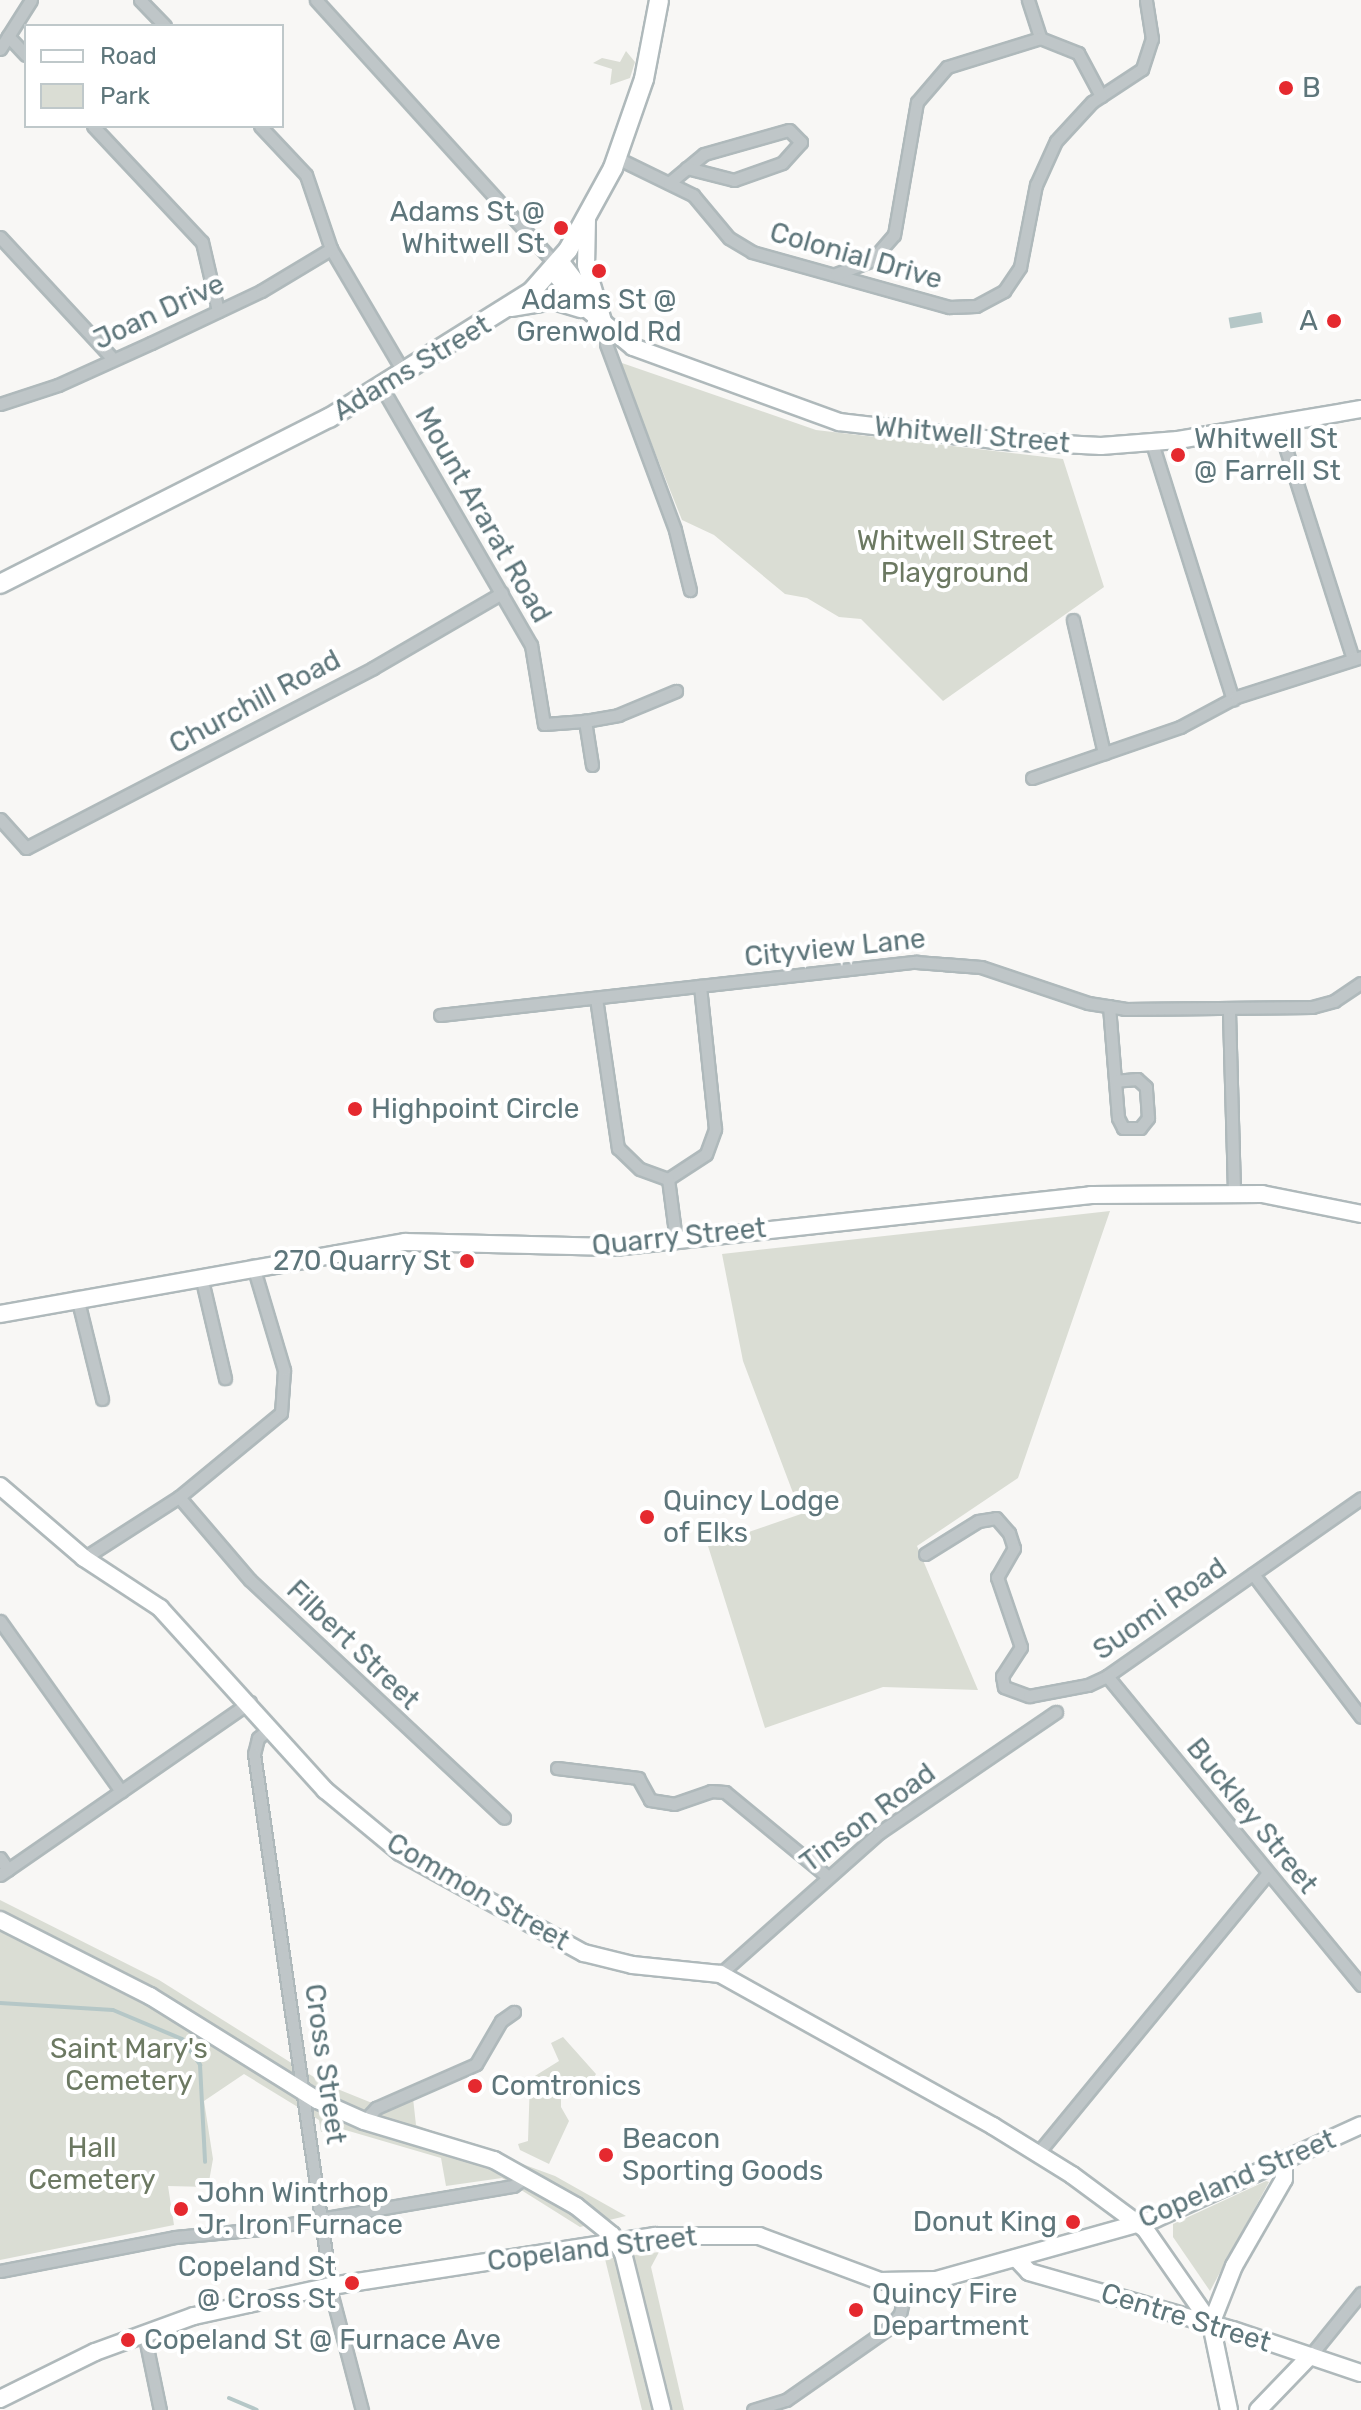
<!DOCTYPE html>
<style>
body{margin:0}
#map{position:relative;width:1361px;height:2410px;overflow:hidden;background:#f8f7f5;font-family:Rubik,sans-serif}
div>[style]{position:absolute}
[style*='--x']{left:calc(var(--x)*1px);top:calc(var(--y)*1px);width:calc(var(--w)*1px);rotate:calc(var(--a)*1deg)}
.green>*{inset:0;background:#daddd4}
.water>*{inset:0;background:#b5c7c7;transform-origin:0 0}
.stream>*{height:4px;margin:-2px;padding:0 2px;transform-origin:2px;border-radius:2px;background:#b5c7c7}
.roads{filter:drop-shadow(2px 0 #afb9bb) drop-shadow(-2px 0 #afb9bb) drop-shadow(0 2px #afb9bb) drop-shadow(0 -2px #afb9bb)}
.street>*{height:11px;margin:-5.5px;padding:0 5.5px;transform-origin:5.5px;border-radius:5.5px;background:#bfc6c8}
.secondary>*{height:16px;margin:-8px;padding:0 8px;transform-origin:8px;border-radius:8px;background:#fff}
.primary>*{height:18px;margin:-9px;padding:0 9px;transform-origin:9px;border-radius:9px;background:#fff}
.dots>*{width:22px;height:22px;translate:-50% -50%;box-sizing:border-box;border:4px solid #fff;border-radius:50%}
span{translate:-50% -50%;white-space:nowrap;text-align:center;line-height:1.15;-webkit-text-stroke:8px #fff;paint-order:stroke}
.poi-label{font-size:28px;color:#5e767b}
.left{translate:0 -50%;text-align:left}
.right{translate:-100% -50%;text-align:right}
.street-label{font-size:28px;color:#5e767b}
.park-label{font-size:28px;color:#6c7962}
.legend{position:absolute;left:24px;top:24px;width:260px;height:104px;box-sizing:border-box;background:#fff;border:2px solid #bfc8ca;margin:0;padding:10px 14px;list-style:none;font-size:24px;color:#5e767b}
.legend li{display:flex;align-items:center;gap:16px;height:40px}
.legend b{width:40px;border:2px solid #bfc8ca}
</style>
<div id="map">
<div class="green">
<div style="clip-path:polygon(626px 51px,635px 62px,630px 78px,610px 85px,612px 69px,593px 63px,602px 58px,620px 62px)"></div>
<div style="clip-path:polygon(619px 362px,816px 430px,1063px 459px,1104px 587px,943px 701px,861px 619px,839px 617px,807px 598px,785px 594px,714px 535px,682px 520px)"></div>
<div style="clip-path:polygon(1110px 1211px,1018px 1478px,917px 1546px,978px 1690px,883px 1687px,765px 1728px,708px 1546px,801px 1514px,743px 1361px,722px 1254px)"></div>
<div style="clip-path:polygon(0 1900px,159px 1980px,325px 2084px,387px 2109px,413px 2098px,416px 2125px,555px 2176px,626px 2216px,580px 2227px,502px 2178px,446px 2186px,441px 2158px,342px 2129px,321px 2132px,319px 2120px,244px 2074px,204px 2101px,213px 2159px,208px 2187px,168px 2186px,174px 2225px,0 2260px)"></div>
<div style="clip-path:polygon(563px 2037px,596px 2074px,583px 2095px,561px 2094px,561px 2107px,569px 2121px,549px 2164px,520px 2150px,518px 2144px,528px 2141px,530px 2079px,559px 2061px,551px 2043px)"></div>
<div style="clip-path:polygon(1266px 2181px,1269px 2182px,1210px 2291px,1173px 2237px,1173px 2224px)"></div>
<div style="clip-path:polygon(659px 2252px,651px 2267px,684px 2410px,642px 2410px,605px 2259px)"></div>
</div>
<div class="water">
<div style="left:1261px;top:312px;width:11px;height:33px;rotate:80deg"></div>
</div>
<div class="stream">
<div style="--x:0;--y:2003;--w:113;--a:3.5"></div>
<div style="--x:113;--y:2010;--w:75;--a:22.8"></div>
<div style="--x:182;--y:2039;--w:32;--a:55"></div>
<div style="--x:200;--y:2065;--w:97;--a:87"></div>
<div style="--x:229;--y:2398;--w:30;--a:23"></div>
</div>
<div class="roads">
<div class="street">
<div style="--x:140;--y:0;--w:36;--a:46"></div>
<div style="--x:316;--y:0;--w:358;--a:47.8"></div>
<div style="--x:1028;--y:0;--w:40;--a:72"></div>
<div style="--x:8;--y:36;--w:26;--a:47"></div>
<div style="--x:0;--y:49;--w:58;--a:-57.7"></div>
<div style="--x:93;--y:126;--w:159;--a:46.8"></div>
<div style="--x:202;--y:242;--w:71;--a:76.9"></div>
<div style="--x:260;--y:126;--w:67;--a:46.8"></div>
<div style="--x:306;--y:175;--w:78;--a:71.3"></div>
<div style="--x:331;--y:249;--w:144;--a:59.5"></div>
<div style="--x:617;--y:158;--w:85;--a:26"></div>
<div style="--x:693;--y:195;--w:56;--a:50.1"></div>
<div style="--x:729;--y:238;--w:27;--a:31"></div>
<div style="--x:752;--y:252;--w:205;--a:15.6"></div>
<div style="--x:949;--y:307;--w:27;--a:-2"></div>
<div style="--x:976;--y:306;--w:32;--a:-28"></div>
<div style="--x:1004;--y:291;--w:29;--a:-56"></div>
<div style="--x:1020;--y:267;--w:84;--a:-79"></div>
<div style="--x:1036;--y:185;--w:48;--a:-65.6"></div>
<div style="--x:1056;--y:141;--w:53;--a:-47.3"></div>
<div style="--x:1092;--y:102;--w:60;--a:-33.4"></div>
<div style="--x:1142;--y:69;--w:32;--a:-72"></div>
<div style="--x:1152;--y:39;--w:39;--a:-99"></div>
<div style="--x:669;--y:183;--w:45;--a:-39.6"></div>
<div style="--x:704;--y:154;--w:88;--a:-15.8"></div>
<div style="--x:789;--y:130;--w:17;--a:45"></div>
<div style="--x:801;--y:142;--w:28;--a:132"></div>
<div style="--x:782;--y:163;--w:51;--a:160.5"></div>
<div style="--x:734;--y:180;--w:49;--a:-165.7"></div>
<div style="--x:0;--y:237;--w:166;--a:47.2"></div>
<div style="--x:836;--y:274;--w:39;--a:-21"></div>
<div style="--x:872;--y:260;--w:33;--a:-49"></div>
<div style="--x:894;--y:235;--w:135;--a:-80.2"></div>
<div style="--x:917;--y:102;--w:46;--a:-49.4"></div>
<div style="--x:947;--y:67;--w:97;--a:-17.3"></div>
<div style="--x:1040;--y:38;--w:41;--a:21.5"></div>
<div style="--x:1078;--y:53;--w:49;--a:61.9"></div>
<div style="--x:612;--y:332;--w:13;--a:117"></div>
<div style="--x:606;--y:344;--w:198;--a:69.6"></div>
<div style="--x:675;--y:530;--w:62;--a:76"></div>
<div style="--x:382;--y:388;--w:297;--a:59.9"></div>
<div style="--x:531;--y:645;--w:80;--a:80.7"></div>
<div style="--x:544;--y:724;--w:41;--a:-4.2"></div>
<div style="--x:0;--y:404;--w:61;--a:-18.1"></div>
<div style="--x:58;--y:385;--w:102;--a:-24.3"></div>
<div style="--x:151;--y:343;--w:122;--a:-25.3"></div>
<div style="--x:261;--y:291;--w:82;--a:-31"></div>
<div style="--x:1277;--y:421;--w:250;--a:72.3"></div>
<div style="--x:1152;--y:443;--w:269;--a:72.5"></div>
<div style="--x:1073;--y:620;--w:137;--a:76.9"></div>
<div style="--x:592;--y:765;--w:45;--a:-99"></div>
<div style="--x:585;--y:721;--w:34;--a:-10"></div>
<div style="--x:618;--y:715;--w:63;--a:-22.5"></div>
<div style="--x:1032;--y:778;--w:157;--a:-19"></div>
<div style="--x:1180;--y:727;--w:64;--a:-28.2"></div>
<div style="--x:1236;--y:697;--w:131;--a:-17.7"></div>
<div style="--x:0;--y:819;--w:39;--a:48"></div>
<div style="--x:26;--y:848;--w:391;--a:-27.4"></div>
<div style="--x:373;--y:668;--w:149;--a:-30.2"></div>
<div style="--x:596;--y:998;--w:152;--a:81.7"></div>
<div style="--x:618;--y:1148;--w:30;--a:44"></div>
<div style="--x:640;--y:1169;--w:30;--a:20"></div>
<div style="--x:668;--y:1179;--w:45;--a:-33.3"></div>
<div style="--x:706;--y:1154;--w:27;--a:-70"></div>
<div style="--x:715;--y:1129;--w:144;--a:-96"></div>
<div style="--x:1109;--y:1006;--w:112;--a:85.4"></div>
<div style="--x:1118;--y:1118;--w:11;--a:63"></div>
<div style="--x:1123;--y:1128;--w:17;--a:0"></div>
<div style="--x:1140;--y:1128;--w:13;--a:-51"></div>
<div style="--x:1148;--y:1118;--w:31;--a:-94"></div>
<div style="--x:1146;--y:1087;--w:12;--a:-138"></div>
<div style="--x:1137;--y:1079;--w:21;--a:175"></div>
<div style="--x:1229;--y:1012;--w:183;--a:88.4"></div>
<div style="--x:440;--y:1015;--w:479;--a:-6.4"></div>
<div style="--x:916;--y:962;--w:65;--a:4.4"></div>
<div style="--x:981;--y:967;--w:113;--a:18.6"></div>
<div style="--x:1088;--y:1003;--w:37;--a:9"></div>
<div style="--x:1125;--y:1009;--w:187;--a:-0.6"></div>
<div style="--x:1312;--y:1007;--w:23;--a:-15"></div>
<div style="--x:1334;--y:1001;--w:32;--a:-34"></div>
<div style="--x:668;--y:1179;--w:62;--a:82.5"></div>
<div style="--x:201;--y:1276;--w:105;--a:76.8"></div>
<div style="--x:77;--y:1297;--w:105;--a:76.2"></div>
<div style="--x:179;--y:1497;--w:109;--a:49.5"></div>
<div style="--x:250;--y:1580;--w:348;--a:43.1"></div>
<div style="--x:925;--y:1554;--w:62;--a:-31.9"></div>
<div style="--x:978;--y:1521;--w:18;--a:-9"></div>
<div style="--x:996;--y:1518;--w:20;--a:49"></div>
<div style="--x:1009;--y:1533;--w:16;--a:72"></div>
<div style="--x:1014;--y:1548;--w:34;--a:120"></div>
<div style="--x:997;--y:1577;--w:74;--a:71.1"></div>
<div style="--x:1021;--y:1647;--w:35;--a:123"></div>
<div style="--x:1002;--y:1676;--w:11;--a:80"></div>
<div style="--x:1004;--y:1687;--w:27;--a:20"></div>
<div style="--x:1029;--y:1696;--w:60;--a:-10.6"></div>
<div style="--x:1088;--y:1685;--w:21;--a:-25"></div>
<div style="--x:1107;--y:1676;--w:310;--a:-35"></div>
<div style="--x:84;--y:1558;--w:113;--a:-32.7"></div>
<div style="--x:179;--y:1497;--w:132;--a:-39.5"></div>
<div style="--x:281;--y:1413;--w:43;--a:-86"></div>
<div style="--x:284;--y:1370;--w:109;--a:-106.6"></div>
<div style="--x:1253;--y:1574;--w:179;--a:52.9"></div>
<div style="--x:0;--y:1621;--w:209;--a:54.6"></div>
<div style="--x:1107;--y:1676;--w:400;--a:50.6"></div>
<div style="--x:270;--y:1728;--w:16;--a:140"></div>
<div style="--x:258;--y:1738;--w:16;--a:104"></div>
<div style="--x:254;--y:1754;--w:548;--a:81.81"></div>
<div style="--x:332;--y:2296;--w:118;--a:75.3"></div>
<div style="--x:557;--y:1768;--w:82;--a:7"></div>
<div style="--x:638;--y:1778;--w:25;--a:61"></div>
<div style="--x:650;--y:1800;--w:24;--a:9"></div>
<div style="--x:674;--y:1804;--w:39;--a:-19"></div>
<div style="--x:711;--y:1791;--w:14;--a:4"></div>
<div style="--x:725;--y:1792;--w:132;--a:39.5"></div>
<div style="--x:0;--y:1858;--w:14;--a:56"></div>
<div style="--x:0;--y:1875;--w:304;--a:-34.7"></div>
<div style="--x:720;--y:1974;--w:214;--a:-41.6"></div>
<div style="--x:880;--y:1832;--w:213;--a:-34.3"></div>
<div style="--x:364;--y:2121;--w:18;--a:-47"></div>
<div style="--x:376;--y:2108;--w:109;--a:-23.7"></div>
<div style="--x:476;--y:2064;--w:50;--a:-59.8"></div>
<div style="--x:501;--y:2021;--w:16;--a:-35"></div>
<div style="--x:1038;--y:2153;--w:362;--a:-50.6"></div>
<div style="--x:0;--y:2271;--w:178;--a:-11"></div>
<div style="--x:175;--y:2237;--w:86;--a:-5.3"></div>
<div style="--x:261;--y:2229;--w:256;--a:-9.7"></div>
<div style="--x:513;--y:2186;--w:17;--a:-36"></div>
<div style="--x:144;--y:2333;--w:79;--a:78.3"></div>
<div style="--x:1310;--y:2356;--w:81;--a:-51"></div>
<div style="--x:753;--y:2410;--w:34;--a:-17"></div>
<div style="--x:786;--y:2400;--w:126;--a:-35"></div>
<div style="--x:889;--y:2328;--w:18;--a:-52"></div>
<div style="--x:900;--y:2314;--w:32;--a:-77"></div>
</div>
<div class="secondary">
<div style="--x:587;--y:219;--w:46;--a:91.2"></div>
<div style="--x:586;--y:265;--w:59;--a:73.1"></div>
<div style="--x:560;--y:261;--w:49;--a:52.4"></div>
<div style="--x:552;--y:270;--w:38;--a:51"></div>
<div style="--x:576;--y:300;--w:74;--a:39.5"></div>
<div style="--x:633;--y:347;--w:219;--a:20"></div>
<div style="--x:839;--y:422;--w:166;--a:6.6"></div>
<div style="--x:1004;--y:441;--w:97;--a:3"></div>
<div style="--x:1101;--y:446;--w:77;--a:-4.5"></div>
<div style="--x:1178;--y:440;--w:186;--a:-9.6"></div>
<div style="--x:511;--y:308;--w:44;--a:-9.2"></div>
<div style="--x:554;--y:301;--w:28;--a:17"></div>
<div style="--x:0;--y:1314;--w:411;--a:-10.1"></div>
<div style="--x:405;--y:1242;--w:209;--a:1.4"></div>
<div style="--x:614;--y:1247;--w:480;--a:-6.2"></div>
<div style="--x:1091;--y:1195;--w:171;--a:-0.3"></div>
<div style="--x:1262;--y:1194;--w:101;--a:11.4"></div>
<div style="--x:0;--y:1486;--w:111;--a:40.6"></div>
<div style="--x:84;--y:1558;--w:91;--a:33.3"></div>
<div style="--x:160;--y:1608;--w:246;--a:47.8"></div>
<div style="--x:325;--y:1790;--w:97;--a:39.6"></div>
<div style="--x:400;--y:1852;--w:210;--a:28.8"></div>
<div style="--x:584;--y:1953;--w:50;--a:13.8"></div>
<div style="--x:633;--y:1965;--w:87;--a:5.9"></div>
<div style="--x:720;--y:1974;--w:312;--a:29.1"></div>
<div style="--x:993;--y:2126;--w:93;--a:31.8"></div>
<div style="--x:1072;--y:2175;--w:91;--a:36.5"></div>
<div style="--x:1145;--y:2229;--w:116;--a:55.2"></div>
<div style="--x:0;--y:1920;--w:168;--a:26.9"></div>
<div style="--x:150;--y:1996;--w:197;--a:31.9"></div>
<div style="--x:317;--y:2100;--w:51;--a:24.1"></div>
<div style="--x:364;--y:2121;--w:136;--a:16.7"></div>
<div style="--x:494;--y:2160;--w:94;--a:29.3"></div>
<div style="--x:576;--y:2206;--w:46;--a:38.9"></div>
<div style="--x:612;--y:2235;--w:21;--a:59"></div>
<div style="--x:623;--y:2253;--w:162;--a:76"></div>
<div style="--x:1016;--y:2258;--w:19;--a:47"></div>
<div style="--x:1029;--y:2272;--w:212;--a:15.9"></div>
<div style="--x:1233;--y:2330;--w:135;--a:18.6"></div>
<div style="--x:0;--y:2399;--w:106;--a:-26.3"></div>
<div style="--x:95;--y:2352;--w:105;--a:-20"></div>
<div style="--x:194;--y:2316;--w:140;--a:-12.4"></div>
<div style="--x:331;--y:2286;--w:328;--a:-8.8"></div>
<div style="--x:655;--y:2236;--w:104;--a:0"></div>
<div style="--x:759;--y:2236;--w:129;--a:20.4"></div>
<div style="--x:880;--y:2281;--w:56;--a:-1"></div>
<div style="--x:936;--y:2280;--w:227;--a:-15.6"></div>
<div style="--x:1155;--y:2219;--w:226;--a:-24.5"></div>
<div style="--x:1229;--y:2410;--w:88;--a:-101.8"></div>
<div style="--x:1211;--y:2324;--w:62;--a:-68.4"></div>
<div style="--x:1234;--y:2266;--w:100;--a:-60.1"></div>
<div style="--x:1284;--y:2179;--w:18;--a:-90"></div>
<div style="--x:1258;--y:2410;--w:75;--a:-46.1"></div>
</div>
<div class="primary">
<div style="--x:0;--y:584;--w:369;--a:-26.8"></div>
<div style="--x:329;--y:418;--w:239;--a:-32"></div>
<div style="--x:532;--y:291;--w:55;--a:-48.7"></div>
<div style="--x:568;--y:250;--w:94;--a:-61.2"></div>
<div style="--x:613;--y:168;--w:94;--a:-70.8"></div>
<div style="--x:644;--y:79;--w:80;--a:-79.2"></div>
</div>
</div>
<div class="dots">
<div style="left:1286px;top:88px;background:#e5292f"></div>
<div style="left:561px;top:228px;background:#e5292f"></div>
<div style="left:599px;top:271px;background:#e5292f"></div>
<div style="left:1334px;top:321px;background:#e5292f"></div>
<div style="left:1178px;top:455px;background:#e5292f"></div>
<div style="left:355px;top:1109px;background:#e5292f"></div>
<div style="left:467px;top:1261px;background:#e5292f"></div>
<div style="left:647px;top:1517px;background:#e5292f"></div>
<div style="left:475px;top:2086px;background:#e5292f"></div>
<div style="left:606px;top:2155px;background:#e5292f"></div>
<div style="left:181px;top:2209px;background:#e5292f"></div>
<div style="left:1073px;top:2222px;background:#e5292f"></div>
<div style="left:352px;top:2283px;background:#e5292f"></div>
<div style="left:856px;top:2310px;background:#e5292f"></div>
<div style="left:128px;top:2340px;background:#e5292f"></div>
</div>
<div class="poi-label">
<span class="left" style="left:1302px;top:88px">B</span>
<span class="right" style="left:545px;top:228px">Adams St @<br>Whitwell St</span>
<span style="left:599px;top:316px">Adams St @<br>Grenwold Rd</span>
<span class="right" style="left:1318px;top:321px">A</span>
<span class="left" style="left:1194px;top:455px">Whitwell St<br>@ Farrell St</span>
<span class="left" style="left:371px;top:1109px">Highpoint Circle</span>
<span class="right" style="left:451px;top:1261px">270 Quarry St</span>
<span class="left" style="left:663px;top:1517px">Quincy Lodge<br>of Elks</span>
<span class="left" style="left:491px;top:2086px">Comtronics</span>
<span class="left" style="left:622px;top:2155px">Beacon<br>Sporting Goods</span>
<span class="left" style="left:197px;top:2209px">John Wintrhop<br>Jr. Iron Furnace</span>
<span class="right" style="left:1057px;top:2222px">Donut King</span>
<span class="right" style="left:336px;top:2283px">Copeland St<br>@ Cross St</span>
<span class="left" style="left:872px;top:2310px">Quincy Fire<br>Department</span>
<span class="left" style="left:144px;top:2340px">Copeland St @ Furnace Ave</span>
</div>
<div class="street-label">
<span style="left:856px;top:256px;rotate:16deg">Colonial Drive</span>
<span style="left:159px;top:312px;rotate:-25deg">Joan Drive</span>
<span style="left:412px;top:368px;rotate:-31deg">Adams Street</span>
<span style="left:972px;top:435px;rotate:5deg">Whitwell Street</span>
<span style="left:483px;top:515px;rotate:60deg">Mount Ararat Road</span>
<span style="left:255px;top:702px;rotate:-28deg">Churchill Road</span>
<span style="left:835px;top:948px;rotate:-6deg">Cityview Lane</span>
<span style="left:679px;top:1237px;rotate:-6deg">Quarry Street</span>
<span style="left:1160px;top:1609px;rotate:-35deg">Suomi Road</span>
<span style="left:353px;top:1645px;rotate:44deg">Filbert Street</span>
<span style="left:1252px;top:1816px;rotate:51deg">Buckley Street</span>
<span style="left:868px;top:1818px;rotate:-37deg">Tinson Road</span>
<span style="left:478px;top:1892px;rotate:30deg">Common Street</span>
<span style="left:325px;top:2064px;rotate:82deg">Cross Street</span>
<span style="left:1237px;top:2179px;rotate:-23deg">Copeland Street</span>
<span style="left:592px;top:2249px;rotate:-7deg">Copeland Street</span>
<span style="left:1186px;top:2318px;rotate:17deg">Centre Street</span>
</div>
<div class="park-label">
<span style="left:955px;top:557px">Whitwell Street<br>Playground</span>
<span style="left:129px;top:2065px">Saint Mary's<br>Cemetery</span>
<span style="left:92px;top:2164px">Hall<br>Cemetery</span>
</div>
<ul class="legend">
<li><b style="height:10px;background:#fff"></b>Road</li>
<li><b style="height:22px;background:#daddd4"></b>Park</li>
</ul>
</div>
